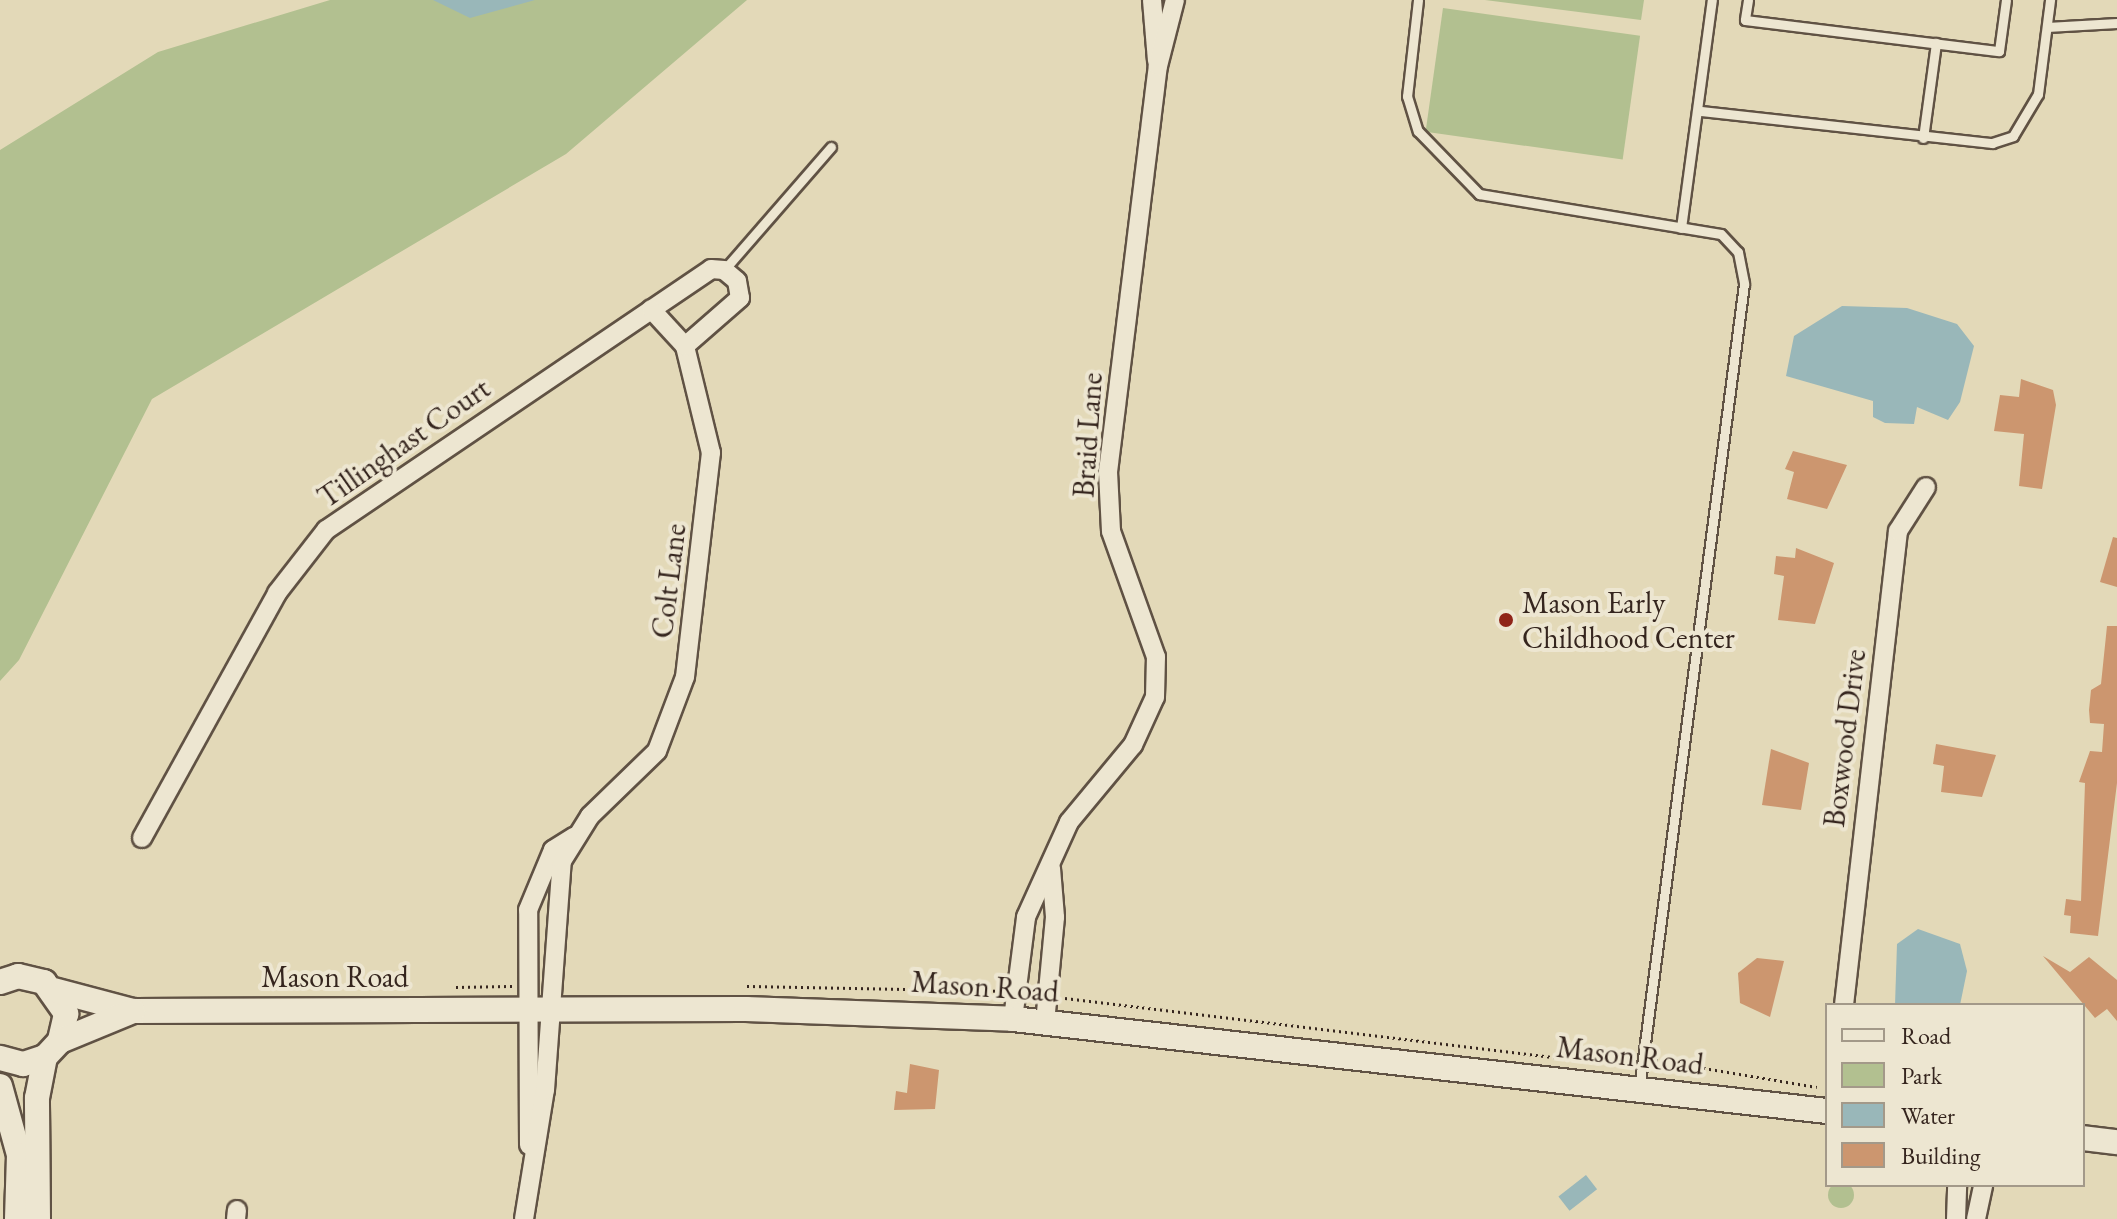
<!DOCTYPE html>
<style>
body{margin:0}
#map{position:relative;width:2117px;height:1219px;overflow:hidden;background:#e3d9b8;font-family:"EB Garamond",serif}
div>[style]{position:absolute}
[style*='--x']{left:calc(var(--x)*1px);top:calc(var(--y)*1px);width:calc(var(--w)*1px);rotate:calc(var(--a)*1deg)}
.green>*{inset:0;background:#b2c090;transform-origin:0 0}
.round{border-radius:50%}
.water>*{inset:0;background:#99b7b9;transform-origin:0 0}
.building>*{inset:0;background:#cc966f}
.path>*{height:3px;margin-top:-1.5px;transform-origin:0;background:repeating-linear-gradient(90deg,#35251e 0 2px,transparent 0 6px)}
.roads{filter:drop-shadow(2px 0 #605244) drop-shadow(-2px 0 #605244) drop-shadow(0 2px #605244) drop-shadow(0 -2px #605244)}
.lane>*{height:9px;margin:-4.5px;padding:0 4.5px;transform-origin:4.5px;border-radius:4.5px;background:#ede6d1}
.street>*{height:18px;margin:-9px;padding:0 9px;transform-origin:9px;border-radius:9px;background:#ede6d1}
.secondary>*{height:24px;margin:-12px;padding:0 12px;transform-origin:12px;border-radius:12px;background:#ede6d1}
.dots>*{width:22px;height:22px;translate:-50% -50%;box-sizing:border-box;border:4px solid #ede6d1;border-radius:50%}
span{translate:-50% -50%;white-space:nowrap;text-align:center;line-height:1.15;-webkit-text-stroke:8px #ede6d1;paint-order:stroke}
.street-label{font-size:30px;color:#35251e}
.poi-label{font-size:30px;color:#35251e}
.left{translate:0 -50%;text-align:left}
.legend{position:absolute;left:1825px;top:1003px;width:260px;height:184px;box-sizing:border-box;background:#ede6d1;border:2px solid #a39989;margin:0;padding:10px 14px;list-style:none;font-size:24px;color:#35251e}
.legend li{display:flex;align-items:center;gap:16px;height:40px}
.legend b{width:40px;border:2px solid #a39989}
</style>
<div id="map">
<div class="green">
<div style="clip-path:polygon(330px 0,747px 0,566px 154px,152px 399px,19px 660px,0 681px,0 150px,158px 52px)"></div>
<div style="clip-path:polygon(1485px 0,1644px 0,1641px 20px)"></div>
<div style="left:1443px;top:8px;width:199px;height:125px;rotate:8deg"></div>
<div class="round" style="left:1828px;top:1182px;width:26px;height:26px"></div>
</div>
<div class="water">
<div style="clip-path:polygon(433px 0,535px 0,470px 18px)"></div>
<div style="clip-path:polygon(1842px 306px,1907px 308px,1957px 324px,1974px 346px,1960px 402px,1948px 420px,1917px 407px,1914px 424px,1885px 423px,1873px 417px,1873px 401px,1786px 376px,1794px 336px)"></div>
<div style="clip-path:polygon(1918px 929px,1960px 944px,1967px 971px,1960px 1005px,1895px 1005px,1897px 944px)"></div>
<div style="left:1586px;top:1175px;width:18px;height:35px;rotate:52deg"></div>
</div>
<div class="building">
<div style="clip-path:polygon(2021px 379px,2053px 390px,2056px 405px,2042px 489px,2019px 486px,2024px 434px,1994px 431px,2000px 395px,2019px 397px)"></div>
<div style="clip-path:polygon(1793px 451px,1847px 465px,1827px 509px,1787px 499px,1794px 472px,1785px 469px)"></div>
<div style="clip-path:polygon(2113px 537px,2117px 538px,2117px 587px,2100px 582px)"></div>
<div style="clip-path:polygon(1796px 548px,1834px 563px,1815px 624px,1778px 620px,1784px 576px,1774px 574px,1776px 556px,1795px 558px)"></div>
<div style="clip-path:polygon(2107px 626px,2117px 626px,2117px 783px,2098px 936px,2070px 933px,2071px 916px,2064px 915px,2066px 899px,2081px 901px,2085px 783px,2079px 782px,2090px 751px,2102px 752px,2104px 724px,2090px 723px,2089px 710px,2091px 690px,2101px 684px)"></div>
<div style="clip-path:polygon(1936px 744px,1996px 755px,1982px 797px,1941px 792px,1944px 766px,1933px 764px)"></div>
<div style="clip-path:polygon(1771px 749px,1809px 763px,1801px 810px,1762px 805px)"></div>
<div style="clip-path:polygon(2043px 956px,2070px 972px,2089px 957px,2117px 980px,2117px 1021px,2107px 1009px,2095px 1018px)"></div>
<div style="clip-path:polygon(1757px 958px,1784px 961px,1770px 1017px,1740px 1003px,1738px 973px)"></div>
<div style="clip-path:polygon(910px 1064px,939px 1070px,935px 1109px,894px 1110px,896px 1091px,907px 1093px)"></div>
</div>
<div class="path">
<div style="--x:747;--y:986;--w:250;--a:1.1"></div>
<div style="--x:456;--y:987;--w:56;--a:-1"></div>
<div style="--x:1065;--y:998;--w:493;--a:6.9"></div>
<div style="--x:1554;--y:1057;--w:78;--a:-0.7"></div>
<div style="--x:1656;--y:1060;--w:163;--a:9.5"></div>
</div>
<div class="roads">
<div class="lane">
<div style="--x:1418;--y:0;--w:97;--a:96.5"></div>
<div style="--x:1407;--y:96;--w:37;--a:73"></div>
<div style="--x:1418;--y:131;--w:88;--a:45.9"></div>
<div style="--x:1479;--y:194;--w:245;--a:9.4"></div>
<div style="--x:1721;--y:234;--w:25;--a:47"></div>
<div style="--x:1738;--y:252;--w:33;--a:79"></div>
<div style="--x:1744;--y:284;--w:812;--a:97.43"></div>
<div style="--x:1748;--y:0;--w:20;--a:99"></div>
<div style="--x:1745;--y:20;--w:256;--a:7"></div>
<div style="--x:1999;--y:51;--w:51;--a:-82.2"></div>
<div style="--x:2047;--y:27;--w:70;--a:-3.3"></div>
<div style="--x:1701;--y:111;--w:293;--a:6.3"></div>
<div style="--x:1992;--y:143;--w:22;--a:-18"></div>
<div style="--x:2013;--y:136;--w:49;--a:-59.2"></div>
<div style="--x:2038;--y:94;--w:95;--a:-82.7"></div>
<div style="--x:1923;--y:138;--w:96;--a:-82.2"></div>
<div style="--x:1681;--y:228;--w:230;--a:-82.3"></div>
<div style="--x:724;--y:270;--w:163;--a:-49"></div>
</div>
<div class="street">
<div style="--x:1152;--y:0;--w:61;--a:85.3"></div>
<div style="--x:142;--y:838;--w:280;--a:-61.1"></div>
<div style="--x:277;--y:593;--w:80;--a:-52.1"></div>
<div style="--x:326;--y:530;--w:465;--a:-34.1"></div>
<div style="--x:711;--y:269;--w:13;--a:4"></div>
<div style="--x:724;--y:270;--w:17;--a:40"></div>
<div style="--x:737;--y:281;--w:17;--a:80"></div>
<div style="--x:740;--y:298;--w:73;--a:138.9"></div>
<div style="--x:1844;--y:1005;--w:477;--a:-83.5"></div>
<div style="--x:1898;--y:531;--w:52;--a:-57.5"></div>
<div style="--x:1013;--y:1019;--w:103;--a:-82.7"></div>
<div style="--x:1026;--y:917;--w:104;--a:-65.6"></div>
<div style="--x:1069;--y:822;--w:100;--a:-50.3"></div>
<div style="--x:1133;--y:745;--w:53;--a:-65.4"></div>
<div style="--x:1155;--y:697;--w:40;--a:-88.6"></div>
<div style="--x:1156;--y:657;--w:134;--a:-109.7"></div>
<div style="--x:1111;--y:531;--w:59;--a:-92.9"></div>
<div style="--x:1108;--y:472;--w:409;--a:-83"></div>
<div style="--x:1158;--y:66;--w:68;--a:-75.6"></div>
<div style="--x:1045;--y:1023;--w:106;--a:-84.6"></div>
<div style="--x:1055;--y:917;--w:49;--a:-94.7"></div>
<div style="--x:529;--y:1145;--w:235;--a:-90.2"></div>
<div style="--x:528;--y:910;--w:65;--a:-67.4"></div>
<div style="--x:553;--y:850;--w:25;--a:-32"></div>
<div style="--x:236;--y:1219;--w:9;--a:-84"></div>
<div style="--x:524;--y:1219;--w:131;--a:-80.8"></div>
<div style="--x:545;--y:1090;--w:230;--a:-85.8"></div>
<div style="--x:562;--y:861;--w:53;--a:-58.1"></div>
<div style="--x:590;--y:816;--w:93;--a:-44.1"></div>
<div style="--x:657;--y:751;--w:79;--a:-69.3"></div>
<div style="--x:685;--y:677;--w:226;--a:-83.4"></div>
<div style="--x:711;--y:453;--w:110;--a:-103.7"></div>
<div style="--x:685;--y:346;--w:50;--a:-132.6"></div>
<div style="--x:1956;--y:1219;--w:34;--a:-88"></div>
<div style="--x:1976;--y:1219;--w:35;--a:-78"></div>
</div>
<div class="secondary">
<div style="--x:0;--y:982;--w:19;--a:-18"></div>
<div style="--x:18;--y:976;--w:27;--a:13"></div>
<div style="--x:44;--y:982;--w:39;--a:55"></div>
<div style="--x:66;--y:1014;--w:28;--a:103"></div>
<div style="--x:60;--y:1041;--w:22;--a:133"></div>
<div style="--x:45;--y:1057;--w:23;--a:162"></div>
<div style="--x:23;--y:1064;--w:24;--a:-165"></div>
<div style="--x:54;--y:990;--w:82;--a:14.9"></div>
<div style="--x:133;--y:1011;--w:613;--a:-0.19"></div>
<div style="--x:746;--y:1009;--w:267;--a:2.1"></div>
<div style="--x:1013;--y:1019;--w:819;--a:6.45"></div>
<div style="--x:60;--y:1041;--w:79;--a:-22.3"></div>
<div style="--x:0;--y:1086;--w:72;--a:74.6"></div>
<div style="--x:19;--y:1155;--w:64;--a:91.8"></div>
<div style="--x:2083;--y:1138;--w:34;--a:7"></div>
<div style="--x:38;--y:1219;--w:121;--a:-90.5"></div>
<div style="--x:37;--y:1098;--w:42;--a:-79"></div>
</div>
</div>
<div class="dots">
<div style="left:1506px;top:620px;background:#8f2418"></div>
</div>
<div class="street-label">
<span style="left:1088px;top:435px;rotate:-86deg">Braid Lane</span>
<span style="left:404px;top:443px;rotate:-35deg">Tillinghast Court</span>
<span style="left:669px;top:581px;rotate:-83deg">Colt Lane</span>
<span style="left:1845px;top:738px;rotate:-83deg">Boxwood Drive</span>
<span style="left:335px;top:977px">Mason Road</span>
<span style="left:985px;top:987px;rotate:4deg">Mason Road</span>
<span style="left:1630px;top:1056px;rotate:7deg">Mason Road</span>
</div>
<div class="poi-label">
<span class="left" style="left:1522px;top:620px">Mason Early<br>Childhood Center</span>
</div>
<ul class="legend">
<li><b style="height:10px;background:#ede6d1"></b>Road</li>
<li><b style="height:22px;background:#b2c090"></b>Park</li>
<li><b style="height:22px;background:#99b7b9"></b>Water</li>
<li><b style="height:22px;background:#cc966f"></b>Building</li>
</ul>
</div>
